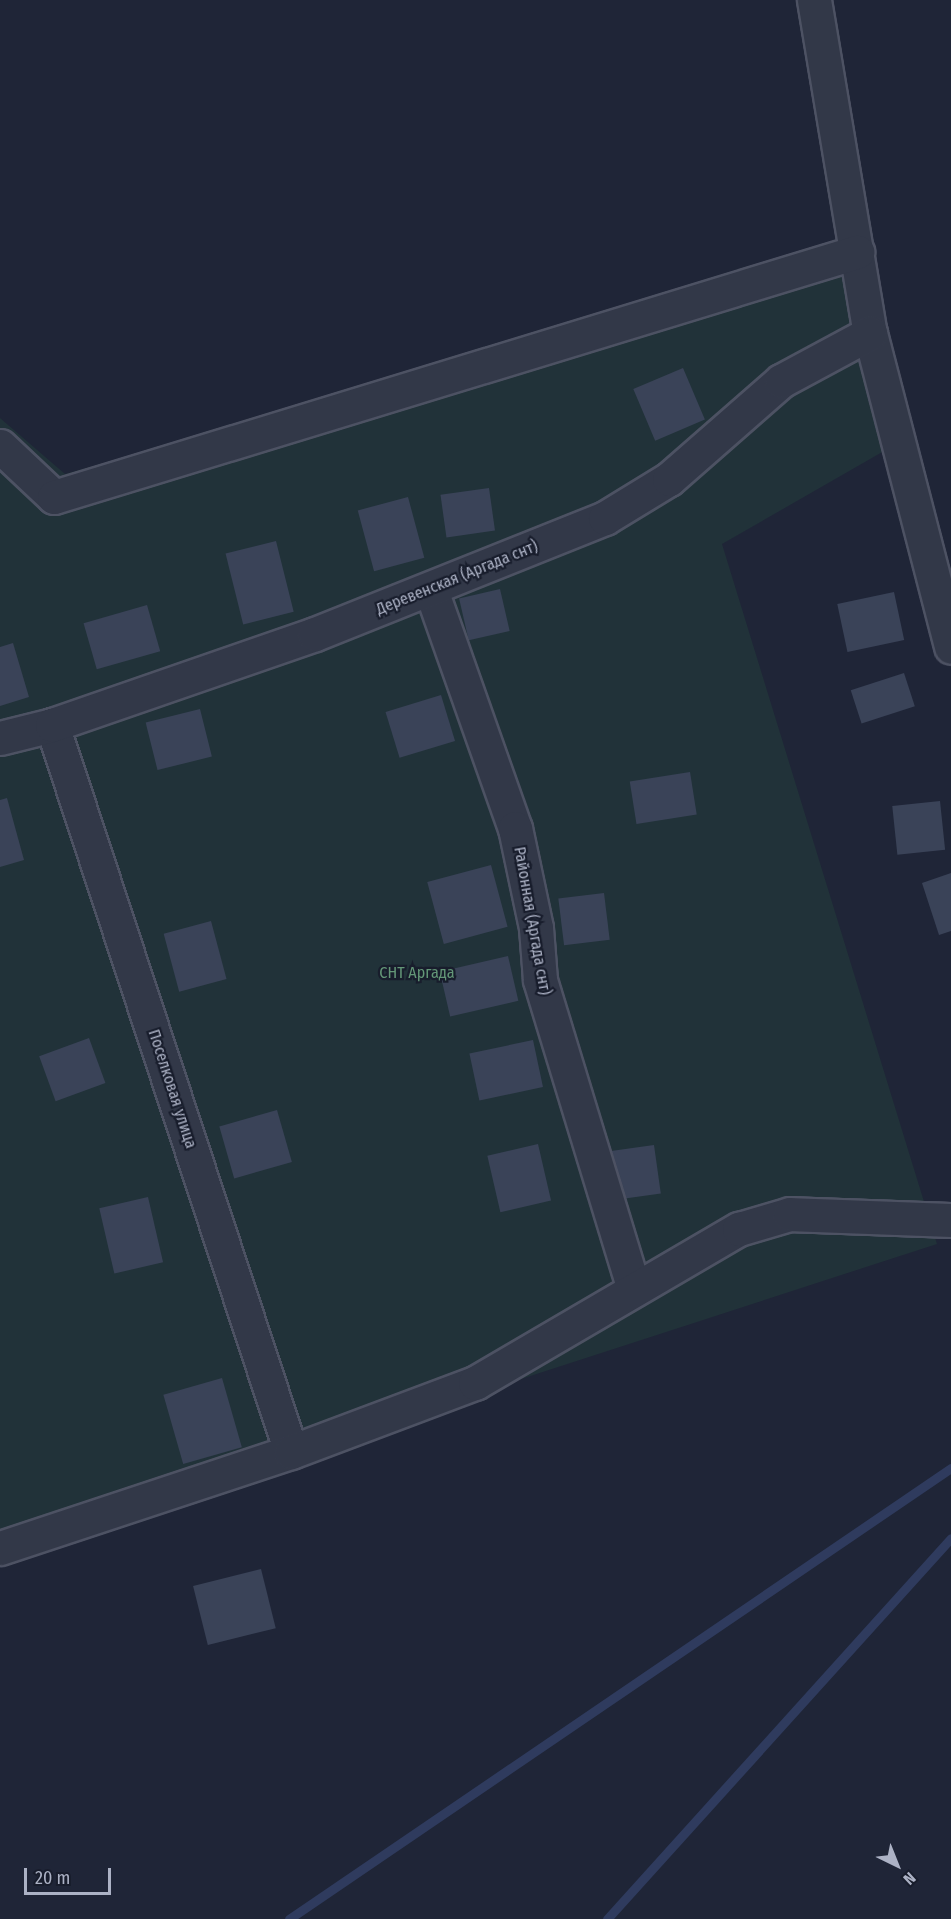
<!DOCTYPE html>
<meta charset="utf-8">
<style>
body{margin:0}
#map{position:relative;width:951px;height:1919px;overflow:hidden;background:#1f2537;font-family:"Fira Sans Condensed",sans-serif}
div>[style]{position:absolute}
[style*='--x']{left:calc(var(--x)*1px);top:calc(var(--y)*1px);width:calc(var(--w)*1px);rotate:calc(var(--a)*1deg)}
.green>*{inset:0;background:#213239}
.stream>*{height:9px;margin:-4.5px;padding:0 4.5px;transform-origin:4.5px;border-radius:4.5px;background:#2f3b5e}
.building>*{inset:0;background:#3a4358;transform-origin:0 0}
.roads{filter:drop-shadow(2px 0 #4d5263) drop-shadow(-2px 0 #4d5263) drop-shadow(0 2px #4d5263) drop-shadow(0 -2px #4d5263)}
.minor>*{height:33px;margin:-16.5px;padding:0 16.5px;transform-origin:16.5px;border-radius:16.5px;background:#323848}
span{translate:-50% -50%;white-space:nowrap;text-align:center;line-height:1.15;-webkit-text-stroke:4.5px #181d2c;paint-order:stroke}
.street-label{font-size:16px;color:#acb2c5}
.park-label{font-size:16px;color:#639677}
.north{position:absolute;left:867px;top:1835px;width:60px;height:60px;-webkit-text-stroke:4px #181d2c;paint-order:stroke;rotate:137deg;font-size:16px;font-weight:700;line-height:24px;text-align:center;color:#acb2c5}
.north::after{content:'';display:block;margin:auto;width:21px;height:27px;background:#acb2c5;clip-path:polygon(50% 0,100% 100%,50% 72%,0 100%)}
.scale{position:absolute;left:24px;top:1868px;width:87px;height:27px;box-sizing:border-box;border:3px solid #acb2c5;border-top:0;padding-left:8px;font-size:18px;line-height:21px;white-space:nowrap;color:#acb2c5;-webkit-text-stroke:4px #181d2c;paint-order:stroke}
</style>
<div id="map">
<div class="green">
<div style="clip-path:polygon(857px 252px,898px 443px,722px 544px,937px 1244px,0 1548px,0 418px,65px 474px)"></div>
</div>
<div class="stream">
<div style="--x:289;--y:1919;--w:801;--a:-34.27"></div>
<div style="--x:607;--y:1919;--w:513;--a:-47.92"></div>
</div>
<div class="building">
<div style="left:683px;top:368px;width:56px;height:54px;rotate:67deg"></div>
<div style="left:489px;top:488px;width:43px;height:49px;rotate:82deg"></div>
<div style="left:408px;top:497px;width:63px;height:52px;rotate:75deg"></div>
<div style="left:276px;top:541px;width:73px;height:52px;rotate:76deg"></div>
<div style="left:500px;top:589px;width:43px;height:42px;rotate:77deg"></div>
<div style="left:894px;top:592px;width:49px;height:58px;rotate:78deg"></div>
<div style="left:147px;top:605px;width:48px;height:66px;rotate:74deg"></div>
<div style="clip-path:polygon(13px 643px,29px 697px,0 706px,0 647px)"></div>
<div style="left:904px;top:673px;width:35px;height:56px;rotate:72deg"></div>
<div style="left:441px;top:695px;width:48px;height:58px;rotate:73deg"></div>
<div style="left:200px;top:709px;width:49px;height:56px;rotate:76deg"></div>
<div style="left:690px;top:772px;width:43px;height:61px;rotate:81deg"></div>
<div style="clip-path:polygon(7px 798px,24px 860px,0 867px,0 800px)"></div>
<div style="left:940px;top:801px;width:49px;height:48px;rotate:84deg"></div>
<div style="left:491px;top:865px;width:64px;height:66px;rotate:75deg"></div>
<div style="clip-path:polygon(951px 873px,951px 931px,939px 935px,922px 883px)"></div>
<div style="left:604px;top:893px;width:47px;height:46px;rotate:83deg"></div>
<div style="left:211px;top:921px;width:60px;height:49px;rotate:75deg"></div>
<div style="left:508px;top:956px;width:46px;height:70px;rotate:77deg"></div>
<div style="left:89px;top:1038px;width:48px;height:53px;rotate:70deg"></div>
<div style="left:533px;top:1040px;width:48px;height:65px;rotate:78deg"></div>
<div style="left:277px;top:1110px;width:54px;height:60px;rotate:74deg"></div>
<div style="left:538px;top:1144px;width:58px;height:52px;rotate:77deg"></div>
<div style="left:654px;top:1145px;width:49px;height:47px;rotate:82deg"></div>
<div style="left:148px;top:1197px;width:67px;height:50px;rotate:77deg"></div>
<div style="left:222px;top:1378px;width:72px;height:61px;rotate:74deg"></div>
<div style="left:261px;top:1569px;width:61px;height:70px;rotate:76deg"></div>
</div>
<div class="roads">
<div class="minor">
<div style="--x:814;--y:0;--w:338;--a:80.5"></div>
<div style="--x:870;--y:333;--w:324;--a:75.5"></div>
<div style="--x:0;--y:446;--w:74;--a:43.4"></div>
<div style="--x:54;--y:497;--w:840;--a:-16.97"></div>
<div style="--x:431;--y:590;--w:252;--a:70.6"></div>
<div style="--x:515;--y:828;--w:102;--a:78.1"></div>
<div style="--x:536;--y:928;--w:52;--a:85.6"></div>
<div style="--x:540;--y:980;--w:323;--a:73.1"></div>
<div style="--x:52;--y:725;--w:765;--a:71.8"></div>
<div style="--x:0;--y:738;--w:54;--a:-14"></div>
<div style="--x:52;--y:725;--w:278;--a:-19.1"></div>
<div style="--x:315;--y:634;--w:312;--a:-21.8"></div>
<div style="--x:605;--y:518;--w:75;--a:-31.4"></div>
<div style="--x:669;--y:479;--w:149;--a:-41.2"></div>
<div style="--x:781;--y:381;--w:101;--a:-28.3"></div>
<div style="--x:0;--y:1548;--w:306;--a:-18.3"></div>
<div style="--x:291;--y:1452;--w:197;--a:-20.6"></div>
<div style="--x:475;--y:1383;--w:306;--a:-30.3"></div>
<div style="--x:739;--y:1229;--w:53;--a:-16.4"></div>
<div style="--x:790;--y:1214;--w:161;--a:2.1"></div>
</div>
</div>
<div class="street-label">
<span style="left:457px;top:578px;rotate:-22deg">Деревенская (Аргада снт)</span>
<span style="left:532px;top:921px;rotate:80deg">Районная (Аргада снт)</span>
<span style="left:172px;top:1089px;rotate:72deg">Поселковая улица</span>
</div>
<div class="park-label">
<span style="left:417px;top:973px">СНТ Аргада</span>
</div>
<div class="north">N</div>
<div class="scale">20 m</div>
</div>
